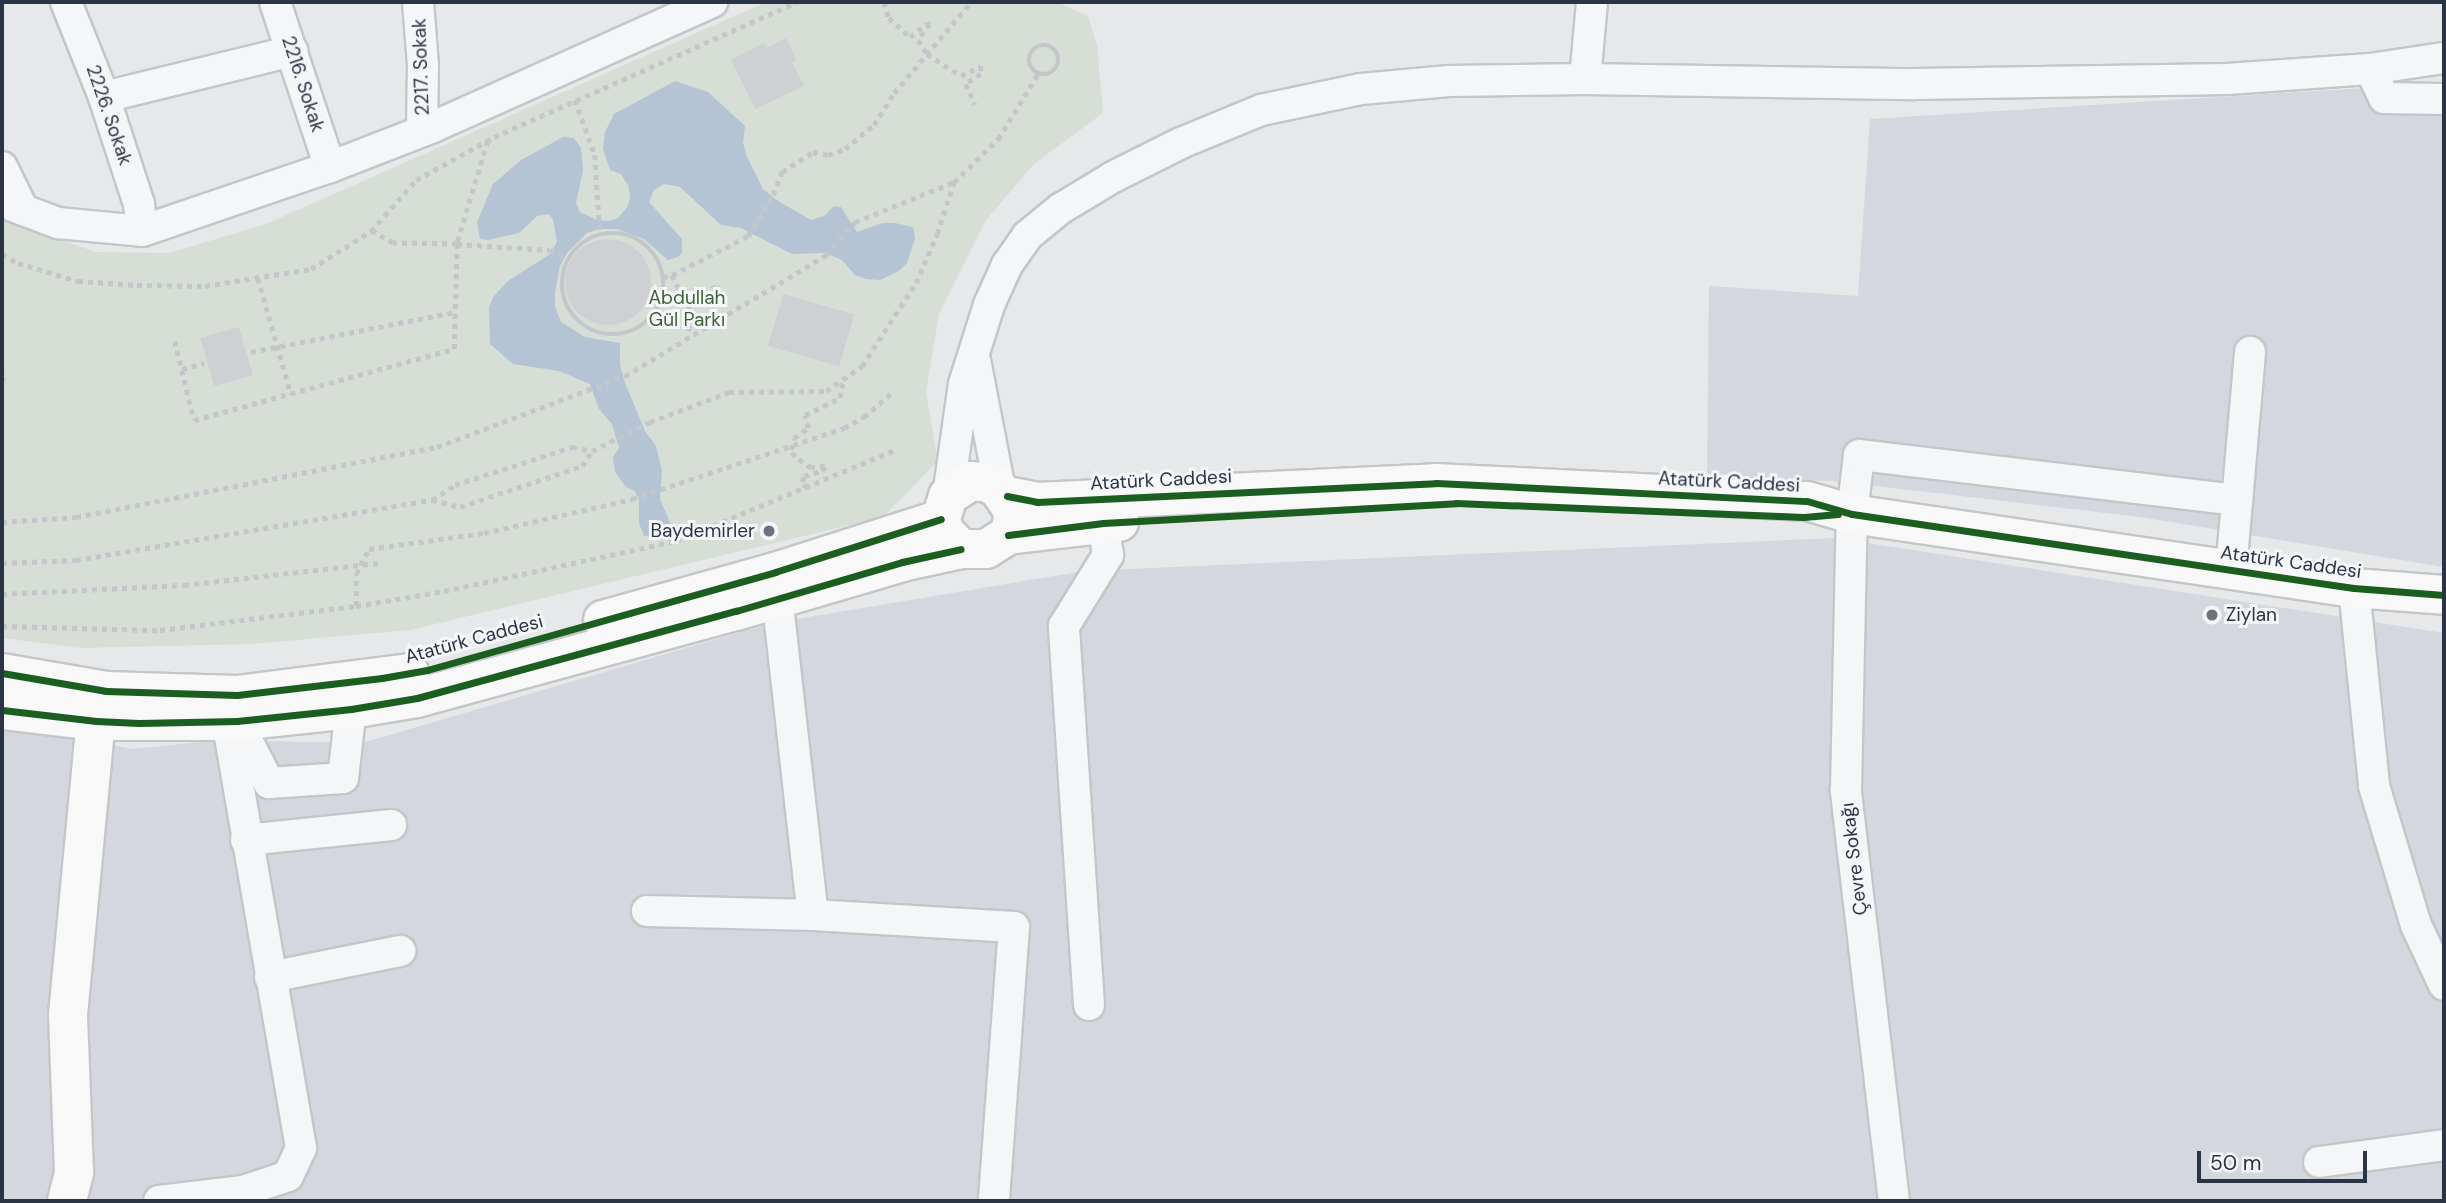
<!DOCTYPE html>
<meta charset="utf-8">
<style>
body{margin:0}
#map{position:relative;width:2446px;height:1203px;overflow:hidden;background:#e6e8ea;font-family:"DM Sans",sans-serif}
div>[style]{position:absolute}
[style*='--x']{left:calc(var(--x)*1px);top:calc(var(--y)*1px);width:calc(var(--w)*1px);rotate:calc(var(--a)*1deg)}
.built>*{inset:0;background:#d4d7dd}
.green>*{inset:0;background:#d6ded6}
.water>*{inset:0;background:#b4c4d5}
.building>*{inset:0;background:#ced0d3;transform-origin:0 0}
.round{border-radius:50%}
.path>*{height:4.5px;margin-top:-2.25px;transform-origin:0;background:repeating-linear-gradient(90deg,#c5c6ca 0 5px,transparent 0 10px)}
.path>.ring{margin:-2.25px;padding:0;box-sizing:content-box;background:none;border:4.5px solid #c5c6ca;border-radius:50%}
.roads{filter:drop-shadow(2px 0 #c4c6c8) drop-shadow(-2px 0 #c4c6c8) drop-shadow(0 2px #c4c6c8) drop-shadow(0 -2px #c4c6c8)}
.minor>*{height:30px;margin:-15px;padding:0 15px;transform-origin:15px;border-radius:15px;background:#f5f6f7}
.major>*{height:38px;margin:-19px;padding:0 19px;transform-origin:19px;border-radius:19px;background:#f8f8f8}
.cycleway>*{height:7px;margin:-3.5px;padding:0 3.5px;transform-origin:3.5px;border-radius:3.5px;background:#1b5e20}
.dots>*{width:19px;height:19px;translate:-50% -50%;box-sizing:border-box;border:4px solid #f4f6f9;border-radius:50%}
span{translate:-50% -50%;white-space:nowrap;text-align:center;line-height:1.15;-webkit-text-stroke:6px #f4f6f9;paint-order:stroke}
.street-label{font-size:19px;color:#2b3445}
.park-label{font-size:19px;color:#3f6138}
.poi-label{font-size:19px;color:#2b3445}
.right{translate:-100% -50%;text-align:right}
.left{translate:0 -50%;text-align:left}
.frame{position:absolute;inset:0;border:4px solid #2b3445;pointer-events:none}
.scale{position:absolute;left:2197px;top:1151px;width:170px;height:32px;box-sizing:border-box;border:4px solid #2b3445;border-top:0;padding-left:9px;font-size:21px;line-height:24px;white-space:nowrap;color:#2b3445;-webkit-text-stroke:5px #f4f6f9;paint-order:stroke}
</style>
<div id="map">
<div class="built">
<div style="clip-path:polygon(2444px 83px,2444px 567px,2140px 517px,1833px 481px,1707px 477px,1709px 286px,1858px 296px,1870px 119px)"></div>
<div style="clip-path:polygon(1835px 538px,2444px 633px,2444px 1201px,2px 1201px,2px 723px,132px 749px,220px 740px,362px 743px,772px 623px,1084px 571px)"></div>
</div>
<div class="green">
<div style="clip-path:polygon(766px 2px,1056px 2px,1088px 16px,1097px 46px,1103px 113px,1034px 164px,986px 220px,939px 314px,926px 392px,938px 461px,883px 517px,410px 630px,251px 644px,81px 648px,2px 638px,2px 220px,96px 252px,169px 253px,266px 224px)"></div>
</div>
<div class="water">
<div style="clip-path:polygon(675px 81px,708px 92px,745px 126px,743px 143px,747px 157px,763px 189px,778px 201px,811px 220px,824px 216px,834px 206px,841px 207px,857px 232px,883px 223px,895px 223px,913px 227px,915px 238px,907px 263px,899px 271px,880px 280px,866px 279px,855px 275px,842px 260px,825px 253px,792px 254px,741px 228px,721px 225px,680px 187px,664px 184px,654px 190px,649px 202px,682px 239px,682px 253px,678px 257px,668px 260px,644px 239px,617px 229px,598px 229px,587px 233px,567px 253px,560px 266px,555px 292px,555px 307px,561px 322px,585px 337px,620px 343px,620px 365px,625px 383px,645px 431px,656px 446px,662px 470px,660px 499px,672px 527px,664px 535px,644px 536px,639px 523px,639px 500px,635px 491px,626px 487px,615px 472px,613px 457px,619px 448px,612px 424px,599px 409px,590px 384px,559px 371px,513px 364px,490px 344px,489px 307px,494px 296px,508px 281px,550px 254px,557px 242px,553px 220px,549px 214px,537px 216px,519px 233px,488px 240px,480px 239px,477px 222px,493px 184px,521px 160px,563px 137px,574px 138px,581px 148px,583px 171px,576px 203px,580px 212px,597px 220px,610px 221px,618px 218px,628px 206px,630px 196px,628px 185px,621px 174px,610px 170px,603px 149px,605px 132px,614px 114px)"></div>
</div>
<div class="building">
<div style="clip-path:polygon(786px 38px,796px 59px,792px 63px,804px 86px,755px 109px,731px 60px,764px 43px,766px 48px)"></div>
<div class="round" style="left:565px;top:239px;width:86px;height:86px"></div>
<div style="left:783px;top:294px;width:74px;height:54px;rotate:16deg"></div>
<div style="left:239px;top:327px;width:50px;height:40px;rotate:74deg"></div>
</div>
<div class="path">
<div style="--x:884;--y:2;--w:17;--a:73"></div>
<div style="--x:889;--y:18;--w:28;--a:42"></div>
<div style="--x:910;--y:37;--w:22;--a:-39"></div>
<div style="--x:927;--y:23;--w:3;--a:18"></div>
<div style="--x:930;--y:24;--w:20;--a:127"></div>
<div style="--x:918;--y:40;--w:17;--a:57"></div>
<div style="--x:927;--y:54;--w:40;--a:32.9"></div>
<div style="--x:961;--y:76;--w:22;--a:-27"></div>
<div style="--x:981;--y:66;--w:8;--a:90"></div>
<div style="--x:981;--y:74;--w:18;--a:146"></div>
<div style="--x:966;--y:84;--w:22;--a:66"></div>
<div class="ring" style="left:1029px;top:45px;width:25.5px;height:25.5px"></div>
<div style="--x:575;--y:100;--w:59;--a:70"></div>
<div style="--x:595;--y:155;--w:80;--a:86.4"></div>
<div style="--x:488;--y:141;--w:108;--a:106.8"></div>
<div style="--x:457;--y:244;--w:92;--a:3.7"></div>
<div style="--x:549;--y:250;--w:21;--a:23"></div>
<div class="ring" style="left:562px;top:233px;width:97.5px;height:97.5px"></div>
<div style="--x:2;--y:254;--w:18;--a:29"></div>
<div style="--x:18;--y:263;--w:63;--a:16.7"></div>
<div style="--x:78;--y:281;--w:59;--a:3.9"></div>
<div style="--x:137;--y:285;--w:68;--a:0.8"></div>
<div style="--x:205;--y:286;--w:107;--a:-9.1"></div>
<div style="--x:311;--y:269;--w:71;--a:-32.3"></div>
<div style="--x:371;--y:231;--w:68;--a:-48.6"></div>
<div style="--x:416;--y:180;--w:89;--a:-28.9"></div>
<div style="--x:494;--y:137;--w:332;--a:-24"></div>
<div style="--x:672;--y:275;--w:85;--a:-27.2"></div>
<div style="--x:748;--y:236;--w:48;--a:-58.6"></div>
<div style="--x:773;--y:195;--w:25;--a:-69"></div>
<div style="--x:782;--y:172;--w:37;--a:-33"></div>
<div style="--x:813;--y:152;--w:15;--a:11"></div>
<div style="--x:828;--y:155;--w:18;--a:-19"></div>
<div style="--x:845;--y:149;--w:38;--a:-40"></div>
<div style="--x:874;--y:125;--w:38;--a:-58"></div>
<div style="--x:894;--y:93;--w:119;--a:-49.8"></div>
<div style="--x:663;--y:277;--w:9;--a:-13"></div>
<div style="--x:672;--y:275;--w:28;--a:64"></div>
<div style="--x:684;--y:300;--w:36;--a:-23"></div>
<div style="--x:717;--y:286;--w:4;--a:56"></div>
<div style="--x:719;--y:289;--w:34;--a:150"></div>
<div style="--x:689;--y:306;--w:30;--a:90"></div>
<div style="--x:258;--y:278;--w:121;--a:74.1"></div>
<div style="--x:175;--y:341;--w:81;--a:76.5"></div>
<div style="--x:194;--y:420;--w:270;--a:-15.3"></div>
<div style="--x:454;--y:349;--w:105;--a:-88.4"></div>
<div style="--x:457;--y:244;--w:64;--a:-179.1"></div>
<div style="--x:393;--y:243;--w:25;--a:-151"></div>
<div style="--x:251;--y:352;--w:208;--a:-11.1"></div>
<div style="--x:2;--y:368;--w:12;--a:81"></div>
<div style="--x:4;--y:380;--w:2;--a:153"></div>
<div style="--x:182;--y:369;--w:23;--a:-15"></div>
<div style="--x:807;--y:488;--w:8;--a:-130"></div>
<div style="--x:802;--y:482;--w:6;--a:-72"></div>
<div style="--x:804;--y:476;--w:19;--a:-16"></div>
<div style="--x:822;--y:471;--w:6;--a:-59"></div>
<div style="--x:825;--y:466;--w:14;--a:172"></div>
<div style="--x:811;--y:468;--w:19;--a:-145"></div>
<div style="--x:795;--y:457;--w:8;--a:-120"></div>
<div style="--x:791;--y:450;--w:12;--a:-76"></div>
<div style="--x:794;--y:438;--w:17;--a:-36"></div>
<div style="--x:808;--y:428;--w:13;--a:-103"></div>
<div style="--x:805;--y:415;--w:39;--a:-26"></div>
<div style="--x:840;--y:398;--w:18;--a:-81"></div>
<div style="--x:432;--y:500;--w:27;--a:-33"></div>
<div style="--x:455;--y:485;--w:123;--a:-18"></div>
<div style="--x:572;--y:447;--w:20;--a:11"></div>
<div style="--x:2;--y:522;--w:74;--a:-3.9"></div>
<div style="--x:76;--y:517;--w:368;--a:-11"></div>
<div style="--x:437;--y:447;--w:201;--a:-20.7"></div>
<div style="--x:625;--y:376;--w:235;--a:-31"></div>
<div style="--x:826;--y:255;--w:44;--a:-48.7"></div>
<div style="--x:855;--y:222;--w:107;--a:-22"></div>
<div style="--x:2;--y:563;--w:74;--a:-2.3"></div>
<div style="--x:76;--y:560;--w:361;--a:-9.6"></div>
<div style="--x:432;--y:500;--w:29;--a:14"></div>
<div style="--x:460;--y:507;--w:129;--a:-18.6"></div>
<div style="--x:582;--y:466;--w:18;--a:-56"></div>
<div style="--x:592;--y:451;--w:65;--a:-26.6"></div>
<div style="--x:650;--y:422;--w:85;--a:-20.8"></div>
<div style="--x:729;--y:392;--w:97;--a:-0.6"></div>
<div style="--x:826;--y:391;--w:44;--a:-34.8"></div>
<div style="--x:862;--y:366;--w:99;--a:-57"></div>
<div style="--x:916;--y:283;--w:53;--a:-66.8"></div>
<div style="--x:937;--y:234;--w:55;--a:-71.9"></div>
<div style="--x:954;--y:182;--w:62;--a:-44.3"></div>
<div style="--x:998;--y:139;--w:76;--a:-58.4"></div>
<div style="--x:2;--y:594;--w:182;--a:-2.8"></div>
<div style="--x:184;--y:585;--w:195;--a:-6.5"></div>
<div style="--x:356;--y:606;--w:32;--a:-90"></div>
<div style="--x:356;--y:574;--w:28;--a:-63"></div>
<div style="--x:369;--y:549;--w:116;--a:-7.9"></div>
<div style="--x:484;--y:533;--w:152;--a:-12.9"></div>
<div style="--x:632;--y:499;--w:224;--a:-18.5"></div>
<div style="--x:844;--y:428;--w:23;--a:-29"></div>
<div style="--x:864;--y:417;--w:35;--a:-41"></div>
<div style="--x:2;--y:626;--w:158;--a:1.5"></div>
<div style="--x:160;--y:630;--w:197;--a:-7"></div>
<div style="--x:356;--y:606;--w:89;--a:-9.7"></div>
<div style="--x:444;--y:591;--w:237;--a:-12.2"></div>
<div style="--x:676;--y:541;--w:239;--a:-22.6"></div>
</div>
<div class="roads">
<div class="minor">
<div style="--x:66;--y:2;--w:102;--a:68.2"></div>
<div style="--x:104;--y:97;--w:113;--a:71.9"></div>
<div style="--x:139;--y:204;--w:27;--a:84"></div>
<div style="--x:275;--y:2;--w:174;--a:71.6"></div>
<div style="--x:418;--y:2;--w:64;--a:85.5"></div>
<div style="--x:423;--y:66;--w:65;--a:90.9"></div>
<div style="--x:2370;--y:69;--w:32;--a:64"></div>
<div style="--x:2384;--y:98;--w:60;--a:1"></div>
<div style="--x:1585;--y:79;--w:77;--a:-84.8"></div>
<div style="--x:104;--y:97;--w:194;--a:-13.7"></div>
<div style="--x:2;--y:167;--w:48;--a:64"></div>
<div style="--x:2;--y:202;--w:60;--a:20.6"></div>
<div style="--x:58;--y:223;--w:84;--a:5.4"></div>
<div style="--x:142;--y:231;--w:199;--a:-18.8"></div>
<div style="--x:330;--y:167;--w:110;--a:-21.2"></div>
<div style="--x:433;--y:127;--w:306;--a:-24.1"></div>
<div style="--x:975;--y:360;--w:132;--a:79.1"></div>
<div style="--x:948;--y:496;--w:113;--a:-81.9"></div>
<div style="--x:964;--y:384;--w:83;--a:-72.4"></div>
<div style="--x:989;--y:305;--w:44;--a:-65.8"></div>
<div style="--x:1007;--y:265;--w:35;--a:-55"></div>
<div style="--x:1027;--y:236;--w:43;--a:-39.3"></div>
<div style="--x:1060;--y:209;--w:62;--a:-31.1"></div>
<div style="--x:1113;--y:177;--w:76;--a:-26.6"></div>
<div style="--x:1181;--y:143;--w:87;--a:-22.4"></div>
<div style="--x:1261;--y:110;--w:102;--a:-11.9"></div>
<div style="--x:1361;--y:89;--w:88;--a:-5.2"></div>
<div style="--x:1449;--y:81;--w:136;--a:-0.8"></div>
<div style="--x:1585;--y:79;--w:329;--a:0.9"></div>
<div style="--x:1914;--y:84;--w:313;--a:-0.9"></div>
<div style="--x:2227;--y:79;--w:143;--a:-4"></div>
<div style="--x:2370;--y:69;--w:75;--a:-8.5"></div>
<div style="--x:2231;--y:570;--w:219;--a:-85"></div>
<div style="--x:775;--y:578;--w:339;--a:83.6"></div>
<div style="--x:813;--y:915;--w:201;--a:3.4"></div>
<div style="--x:1014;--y:927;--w:275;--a:94.2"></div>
<div style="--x:2354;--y:588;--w:199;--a:84.2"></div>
<div style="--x:2374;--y:786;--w:145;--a:73.2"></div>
<div style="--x:2416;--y:925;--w:66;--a:65"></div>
<div style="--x:237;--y:721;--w:70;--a:62.7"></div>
<div style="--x:269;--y:783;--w:74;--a:-3.9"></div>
<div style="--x:343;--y:778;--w:69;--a:-83.4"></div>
<div style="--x:246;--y:840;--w:146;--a:-5.9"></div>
<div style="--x:647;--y:911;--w:166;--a:1.4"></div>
<div style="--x:270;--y:977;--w:133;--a:-11.3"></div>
<div style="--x:1089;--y:1005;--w:380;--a:-93.8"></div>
<div style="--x:1064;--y:626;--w:84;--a:-58.2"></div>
<div style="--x:1108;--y:555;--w:32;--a:-99"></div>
<div style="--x:2319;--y:1162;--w:126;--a:-7.7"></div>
<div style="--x:159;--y:1201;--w:85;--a:-6.8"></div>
<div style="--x:243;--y:1191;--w:47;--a:-18.4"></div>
<div style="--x:288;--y:1176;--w:31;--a:-65"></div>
<div style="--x:301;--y:1148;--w:433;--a:-99.8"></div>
<div style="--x:1894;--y:1201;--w:414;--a:-96.7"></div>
<div style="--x:1846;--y:790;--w:276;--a:-88.8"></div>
<div style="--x:1852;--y:514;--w:59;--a:-83.2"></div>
<div style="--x:1859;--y:455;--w:381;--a:6.8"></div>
</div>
<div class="major">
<div style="--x:1007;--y:496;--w:31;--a:11"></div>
<div style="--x:1037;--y:502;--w:399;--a:-2.7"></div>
<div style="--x:1436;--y:483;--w:371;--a:2.8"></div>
<div style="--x:1807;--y:501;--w:47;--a:16.1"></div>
<div style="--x:1852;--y:514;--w:507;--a:8.39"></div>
<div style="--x:2354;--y:588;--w:90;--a:4.4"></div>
<div style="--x:1008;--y:535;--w:112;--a:-6.7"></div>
<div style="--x:603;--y:620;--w:179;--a:-15.6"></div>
<div style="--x:775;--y:572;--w:174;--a:-17.7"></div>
<div style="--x:2;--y:673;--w:106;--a:9.8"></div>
<div style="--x:106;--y:691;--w:131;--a:1.7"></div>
<div style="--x:237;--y:695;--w:174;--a:-7.2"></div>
<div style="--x:2;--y:710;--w:95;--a:6.7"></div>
<div style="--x:96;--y:721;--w:141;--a:0"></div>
<div style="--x:237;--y:721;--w:115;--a:-6"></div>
<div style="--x:351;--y:709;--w:67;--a:-9.5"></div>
<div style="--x:417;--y:698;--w:331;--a:-15.3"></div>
<div style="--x:736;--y:611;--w:173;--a:-16.4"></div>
<div style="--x:902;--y:562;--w:60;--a:-12.4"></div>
<div style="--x:961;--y:549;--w:25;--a:0"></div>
<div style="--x:986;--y:549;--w:26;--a:-32"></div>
<div style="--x:1008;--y:535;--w:14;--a:-69"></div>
<div style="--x:1013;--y:522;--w:13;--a:-94"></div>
<div style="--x:1012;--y:509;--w:27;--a:-124"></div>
<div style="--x:997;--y:487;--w:14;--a:-159"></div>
<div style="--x:984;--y:482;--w:13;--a:-176"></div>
<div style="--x:971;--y:481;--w:27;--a:147"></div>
<div style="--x:948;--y:496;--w:24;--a:107"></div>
<div style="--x:941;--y:519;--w:12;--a:76"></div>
<div style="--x:944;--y:531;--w:25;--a:47"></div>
<div style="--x:67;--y:1201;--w:30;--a:-76"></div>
<div style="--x:74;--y:1172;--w:157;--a:-92.2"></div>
<div style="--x:68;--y:1015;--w:295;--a:-84.6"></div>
<div style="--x:96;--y:721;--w:25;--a:-72"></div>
</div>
</div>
<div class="cycleway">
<div style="--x:1007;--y:496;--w:31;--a:11"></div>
<div style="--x:1037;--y:502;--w:399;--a:-2.7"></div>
<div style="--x:1436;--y:483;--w:371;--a:2.8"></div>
<div style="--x:1807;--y:501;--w:47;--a:16.1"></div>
<div style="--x:1852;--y:514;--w:507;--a:8.39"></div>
<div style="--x:2354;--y:588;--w:90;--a:4.4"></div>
<div style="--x:1008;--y:535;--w:96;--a:-7.2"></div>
<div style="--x:1103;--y:523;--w:354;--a:-3.2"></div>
<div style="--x:1456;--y:503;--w:348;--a:2.3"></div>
<div style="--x:1804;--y:517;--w:34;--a:-5"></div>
<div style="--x:2;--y:673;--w:106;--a:9.8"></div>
<div style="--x:106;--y:691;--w:131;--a:1.7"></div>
<div style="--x:237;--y:695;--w:146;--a:-6.7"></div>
<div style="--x:382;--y:678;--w:46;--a:-10.1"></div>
<div style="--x:427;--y:670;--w:362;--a:-15.7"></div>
<div style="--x:775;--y:572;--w:174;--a:-17.7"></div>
<div style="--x:2;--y:710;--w:95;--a:6.7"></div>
<div style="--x:96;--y:721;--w:43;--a:2.7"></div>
<div style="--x:139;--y:723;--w:98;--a:-1.2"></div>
<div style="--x:237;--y:721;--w:115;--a:-6"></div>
<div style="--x:351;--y:709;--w:67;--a:-9.5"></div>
<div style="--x:417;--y:698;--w:331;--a:-15.3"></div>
<div style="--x:736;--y:611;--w:173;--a:-16.4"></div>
<div style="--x:902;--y:562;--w:60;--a:-12.4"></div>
</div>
<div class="dots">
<div style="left:769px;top:531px;background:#6c737f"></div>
<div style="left:2212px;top:615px;background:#6c737f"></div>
</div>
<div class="street-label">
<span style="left:421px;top:67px;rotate:-92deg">2217. Sokak</span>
<span style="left:303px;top:84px;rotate:72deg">2216. Sokak</span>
<span style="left:109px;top:115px;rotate:71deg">2226. Sokak</span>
<span style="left:1161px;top:480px;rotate:-3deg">Atatürk Caddesi</span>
<span style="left:1729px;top:482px;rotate:3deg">Atatürk Caddesi</span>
<span style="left:2291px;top:562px;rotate:8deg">Atatürk Caddesi</span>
<span style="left:474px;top:639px;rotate:-15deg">Atatürk Caddesi</span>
<span style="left:1854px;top:859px;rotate:-97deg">Çevre Sokağı</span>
</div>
<div class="park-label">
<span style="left:687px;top:309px">Abdullah<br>Gül Parkı</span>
</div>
<div class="poi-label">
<span class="right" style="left:755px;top:531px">Baydemirler</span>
<span class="left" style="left:2226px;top:615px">Ziylan</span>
</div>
<div class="frame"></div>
<div class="scale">50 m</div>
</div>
